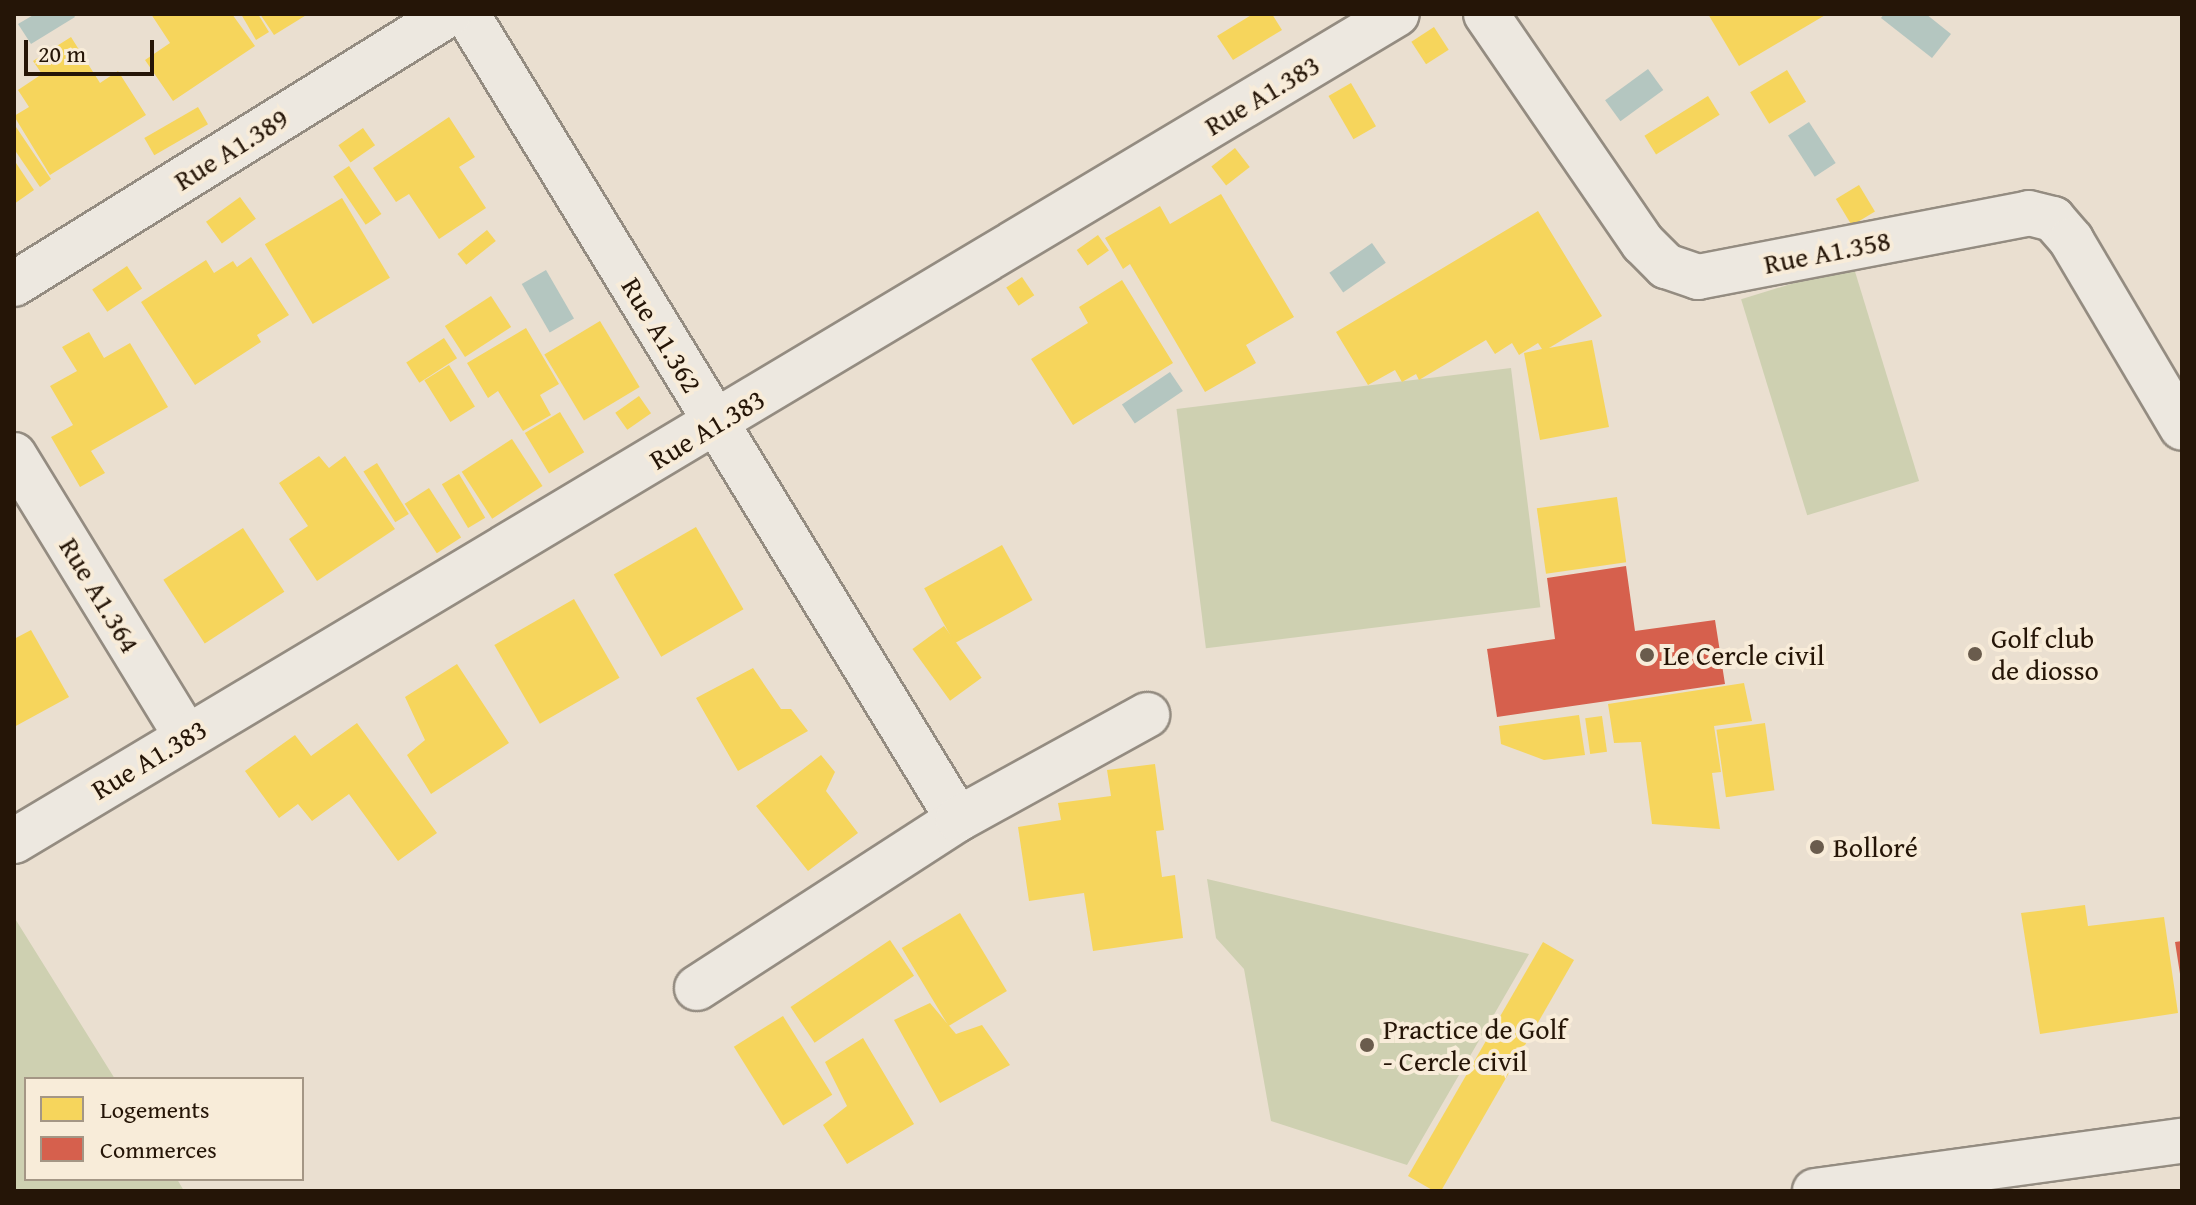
<!DOCTYPE html>
<meta charset="utf-8">
<style>
body{margin:0}
#map{position:relative;width:2196px;height:1205px;overflow:hidden;background:#eadfd0;font-family:"Gentium Book Plus",serif}
div>[style]{position:absolute}
[style*='--x']{left:calc(var(--x)*1px);top:calc(var(--y)*1px);width:calc(var(--w)*1px);rotate:calc(var(--a)*1deg)}
.green>*{inset:0;background:#ced0b1;transform-origin:0 0}
.water>*{inset:0;background:#b4c6c0;transform-origin:0 0}
.homes>*{inset:0;background:#f6d55c;transform-origin:0 0}
.shops>*{inset:0;background:#d6604d}
.roads{filter:drop-shadow(2px 0 #948c81) drop-shadow(-2px 0 #948c81) drop-shadow(0 2px #948c81) drop-shadow(0 -2px #948c81)}
.minor>*{height:44px;margin:-22px;padding:0 22px;transform-origin:22px;border-radius:22px;background:#ede8e0}
.dots>*{width:22px;height:22px;translate:-50% -50%;box-sizing:border-box;border:4px solid #f8ecd9;border-radius:50%}
span{translate:-50% -50%;white-space:nowrap;text-align:center;line-height:1.15;-webkit-text-stroke:8px #f8ecd9;paint-order:stroke}
.street-label{font-size:28px;color:#251507}
.poi-label{font-size:28px;color:#251507}
.left{translate:0 -50%;text-align:left}
.frame{position:absolute;inset:0;border:16px solid #251507;pointer-events:none}
.legend{position:absolute;left:24px;top:1077px;width:280px;height:104px;box-sizing:border-box;background:#f8ecd9;border:2px solid #a49685;margin:0;padding:10px 14px;list-style:none;font-size:24px;color:#251507}
.legend li{display:flex;align-items:center;gap:16px;height:40px}
.legend b{width:40px;border:2px solid #a49685}
.scale{position:absolute;left:24px;top:40px;width:130px;height:36px;box-sizing:border-box;border:4px solid #251507;border-top:0;padding-left:10px;font-size:24px;line-height:28px;white-space:nowrap;color:#251507;-webkit-text-stroke:6px #f8ecd9;paint-order:stroke}
</style>
<div id="map">
<div class="green">
<div style="left:1853px;top:265px;width:226px;height:117px;rotate:73deg"></div>
<div style="left:1511px;top:368px;width:241px;height:337px;rotate:83deg"></div>
<div style="clip-path:polygon(1207px 879px,1529px 954px,1407px 1165px,1271px 1121px,1244px 969px,1216px 938px)"></div>
<div style="clip-path:polygon(14px 917px,115px 1079px,26px 1079px,26px 1179px,177px 1179px,184px 1191px,14px 1191px)"></div>
</div>
<div class="water">
<div style="clip-path:polygon(35px 14px,73px 14px,75px 17px,31px 44px,18px 24px)"></div>
<div style="clip-path:polygon(1884px 14px,1926px 14px,1951px 34px,1932px 58px,1881px 18px)"></div>
<div style="left:1648px;top:69px;width:26px;height:53px;rotate:54deg"></div>
<div style="left:1809px;top:122px;width:49px;height:25px;rotate:57deg"></div>
<div style="left:1372px;top:243px;width:24px;height:52px;rotate:55deg"></div>
<div style="left:546px;top:270px;width:56px;height:28px;rotate:60deg"></div>
<div style="left:1170px;top:372px;width:23px;height:58px;rotate:56deg"></div>
</div>
<div class="homes">
<div style="clip-path:polygon(151px 14px,232px 14px,255px 46px,173px 101px,145px 60px,170px 43px)"></div>
<div style="clip-path:polygon(241px 14px,258px 14px,269px 32px,256px 40px)"></div>
<div style="clip-path:polygon(260px 14px,308px 14px,274px 35px)"></div>
<div style="clip-path:polygon(1253px 14px,1272px 14px,1282px 30px,1233px 60px,1217px 36px)"></div>
<div style="clip-path:polygon(1708px 14px,1827px 14px,1739px 66px)"></div>
<div style="left:1434px;top:27px;width:27px;height:27px;rotate:57deg"></div>
<div style="clip-path:polygon(71px 37px,100px 83px,118px 71px,146px 115px,50px 175px,14px 116px,29px 107px,18px 90px,42px 74px,33px 61px)"></div>
<div style="left:1787px;top:70px;width:37px;height:43px;rotate:59deg"></div>
<div style="left:1351px;top:83px;width:50px;height:26px;rotate:60deg"></div>
<div style="left:1708px;top:96px;width:22px;height:75px;rotate:58deg"></div>
<div style="left:198px;top:107px;width:20px;height:62px;rotate:60deg"></div>
<div style="clip-path:polygon(449px 117px,475px 157px,459px 167px,486px 208px,439px 239px,409px 194px,396px 202px,373px 168px)"></div>
<div style="clip-path:polygon(14px 124px,51px 179px,40px 187px,14px 149px)"></div>
<div style="left:363px;top:128px;width:21px;height:30px;rotate:55deg"></div>
<div style="left:1235px;top:148px;width:24px;height:30px;rotate:52deg"></div>
<div style="clip-path:polygon(14px 160px,34px 190px,14px 204px)"></div>
<div style="left:349px;top:166px;width:58px;height:19px;rotate:56deg"></div>
<div style="left:1859px;top:185px;width:31px;height:27px;rotate:59deg"></div>
<div style="clip-path:polygon(1221px 194px,1294px 317px,1246px 345px,1256px 363px,1205px 392px,1130px 264px,1123px 269px,1105px 238px,1160px 206px,1170px 224px)"></div>
<div style="left:240px;top:197px;width:27px;height:42px;rotate:54deg"></div>
<div style="left:342px;top:198px;width:93px;height:90px;rotate:59deg"></div>
<div style="clip-path:polygon(1538px 211px,1602px 316px,1549px 348px,1592px 340px,1609px 427px,1540px 440px,1524px 353px,1542px 349px,1538px 343px,1519px 355px,1512px 343px,1495px 354px,1486px 340px,1419px 380px,1416px 374px,1402px 382px,1395px 370px,1368px 385px,1336px 332px)"></div>
<div style="left:487px;top:230px;width:14px;height:38px;rotate:51deg"></div>
<div style="left:1098px;top:235px;width:19px;height:26px;rotate:55deg"></div>
<div style="clip-path:polygon(251px 257px,289px 315px,257px 335px,261px 342px,195px 385px,141px 302px,206px 260px,214px 273px,233px 261px,237px 267px)"></div>
<div style="left:127px;top:266px;width:27px;height:42px;rotate:56deg"></div>
<div style="left:1022px;top:277px;width:22px;height:19px;rotate:56deg"></div>
<div style="clip-path:polygon(1122px 280px,1173px 363px,1073px 425px,1031px 359px,1088px 323px,1079px 307px)"></div>
<div style="left:491px;top:296px;width:37px;height:55px;rotate:57deg"></div>
<div style="left:600px;top:321px;width:77px;height:65px;rotate:59deg"></div>
<div style="clip-path:polygon(526px 328px,559px 384px,540px 395px,551px 415px,523px 431px,498px 391px,488px 398px,467px 363px)"></div>
<div style="clip-path:polygon(89px 332px,104px 358px,130px 343px,168px 407px,91px 451px,105px 473px,80px 487px,51px 437px,73px 425px,50px 386px,77px 371px,62px 347px)"></div>
<div style="left:444px;top:338px;width:24px;height:45px;rotate:57deg"></div>
<div style="left:449px;top:365px;width:49px;height:29px;rotate:58deg"></div>
<div style="left:639px;top:396px;width:21px;height:29px;rotate:55deg"></div>
<div style="left:560px;top:412px;width:47px;height:41px;rotate:59deg"></div>
<div style="left:512px;top:439px;width:56px;height:60px;rotate:57deg"></div>
<div style="clip-path:polygon(319px 456px,329px 468px,345px 456px,395px 529px,317px 581px,289px 539px,308px 526px,279px 483px)"></div>
<div style="left:377px;top:463px;width:60px;height:16px;rotate:58deg"></div>
<div style="left:459px;top:474px;width:51px;height:20px;rotate:59deg"></div>
<div style="left:429px;top:488px;width:59px;height:29px;rotate:57deg"></div>
<div style="left:1617px;top:497px;width:66px;height:81px;rotate:82deg"></div>
<div style="left:696px;top:527px;width:95px;height:95px;rotate:60deg"></div>
<div style="left:243px;top:528px;width:76px;height:95px;rotate:57deg"></div>
<div style="left:1002px;top:545px;width:63px;height:89px;rotate:61deg"></div>
<div style="left:574px;top:599px;width:91px;height:92px;rotate:60deg"></div>
<div style="left:944px;top:626px;width:64px;height:39px;rotate:54deg"></div>
<div style="clip-path:polygon(31px 630px,69px 697px,14px 727px,14px 639px)"></div>
<div style="clip-path:polygon(457px 664px,509px 743px,431px 794px,407px 755px,425px 740px,405px 697px)"></div>
<div style="clip-path:polygon(753px 668px,781px 709px,791px 709px,808px 731px,738px 771px,696px 698px)"></div>
<div style="clip-path:polygon(1744px 683px,1752px 721px,1714px 726px,1721px 772px,1712px 773px,1720px 829px,1652px 824px,1641px 742px,1614px 743px,1608px 704px)"></div>
<div style="clip-path:polygon(1579px 715px,1585px 755px,1544px 760px,1501px 744px,1499px 726px)"></div>
<div style="left:1602px;top:716px;width:36px;height:17px;rotate:82deg"></div>
<div style="clip-path:polygon(357px 723px,437px 833px,398px 861px,349px 794px,312px 821px,298px 804px,279px 818px,245px 771px,295px 735px,311px 756px)"></div>
<div style="left:1765px;top:723px;width:68px;height:49px;rotate:82deg"></div>
<div style="clip-path:polygon(821px 755px,835px 772px,826px 791px,858px 833px,808px 871px,756px 806px)"></div>
<div style="clip-path:polygon(1155px 764px,1164px 830px,1156px 831px,1162px 877px,1175px 875px,1183px 938px,1093px 951px,1084px 893px,1029px 901px,1018px 827px,1061px 820px,1058px 803px,1111px 796px,1107px 770px)"></div>
<div style="clip-path:polygon(2085px 905px,2088px 926px,2164px 917px,2178px 1013px,2040px 1034px,2021px 913px)"></div>
<div style="left:960px;top:913px;width:91px;height:68px;rotate:59deg"></div>
<div style="left:890px;top:940px;width:43px;height:120px;rotate:56deg"></div>
<div style="clip-path:polygon(1543px 942px,1574px 960px,1441px 1191px,1434px 1191px,1408px 1176px)"></div>
<div style="clip-path:polygon(930px 1003px,956px 1034px,982px 1025px,1010px 1065px,940px 1103px,894px 1020px)"></div>
<div style="left:783px;top:1016px;width:93px;height:58px;rotate:58deg"></div>
<div style="clip-path:polygon(863px 1038px,914px 1124px,847px 1164px,823px 1125px,847px 1106px,825px 1062px)"></div>
</div>
<div class="shops">
<div style="clip-path:polygon(1626px 566px,1635px 631px,1715px 620px,1725px 684px,1497px 717px,1487px 649px,1555px 639px,1547px 578px)"></div>
<div style="clip-path:polygon(2182px 941px,2182px 974px,2180px 974px,2175px 942px)"></div>
</div>
<div class="roads">
<div class="minor">
<div style="--x:467;--y:14;--w:943;--a:58.62"></div>
<div style="--x:1486;--y:14;--w:278;--a:55.6"></div>
<div style="--x:1643;--y:243;--w:33;--a:45"></div>
<div style="--x:1666;--y:266;--w:34;--a:19"></div>
<div style="--x:1698;--y:277;--w:337;--a:-10.9"></div>
<div style="--x:2029;--y:213;--w:25;--a:14"></div>
<div style="--x:2053;--y:219;--w:28;--a:49"></div>
<div style="--x:2071;--y:240;--w:218;--a:59.4"></div>
<div style="--x:14;--y:284;--w:512;--a:-31.83"></div>
<div style="--x:14;--y:455;--w:329;--a:58.5"></div>
<div style="--x:14;--y:841;--w:1611;--a:-30.88"></div>
<div style="--x:697;--y:988;--w:311;--a:-32.9"></div>
<div style="--x:958;--y:819;--w:216;--a:-28.8"></div>
<div style="--x:1815;--y:1191;--w:370;--a:-7.8"></div>
</div>
</div>
<div class="dots">
<div style="left:1975px;top:654px;background:#6a5c4d"></div>
<div style="left:1647px;top:655px;background:#6a5c4d"></div>
<div style="left:1817px;top:847px;background:#6a5c4d"></div>
<div style="left:1367px;top:1045px;background:#6a5c4d"></div>
</div>
<div class="street-label">
<span style="left:1262px;top:95px;rotate:-31deg">Rue A1.383</span>
<span style="left:231px;top:149px;rotate:-32deg">Rue A1.389</span>
<span style="left:1827px;top:252px;rotate:-11deg">Rue A1.358</span>
<span style="left:662px;top:335px;rotate:59deg">Rue A1.362</span>
<span style="left:707px;top:429px;rotate:-31deg">Rue A1.383</span>
<span style="left:100px;top:595px;rotate:59deg">Rue A1.364</span>
<span style="left:149px;top:759px;rotate:-31deg">Rue A1.383</span>
</div>
<div class="poi-label">
<span class="left" style="left:1991px;top:654px">Golf club<br>de diosso</span>
<span class="left" style="left:1663px;top:655px">Le Cercle civil</span>
<span class="left" style="left:1833px;top:847px">Bolloré</span>
<span class="left" style="left:1383px;top:1045px">Practice de Golf<br>- Cercle civil</span>
</div>
<div class="frame"></div>
<ul class="legend">
<li><b style="height:22px;background:#f6d55c"></b>Logements</li>
<li><b style="height:22px;background:#d6604d"></b>Commerces</li>
</ul>
<div class="scale">20 m</div>
</div>
